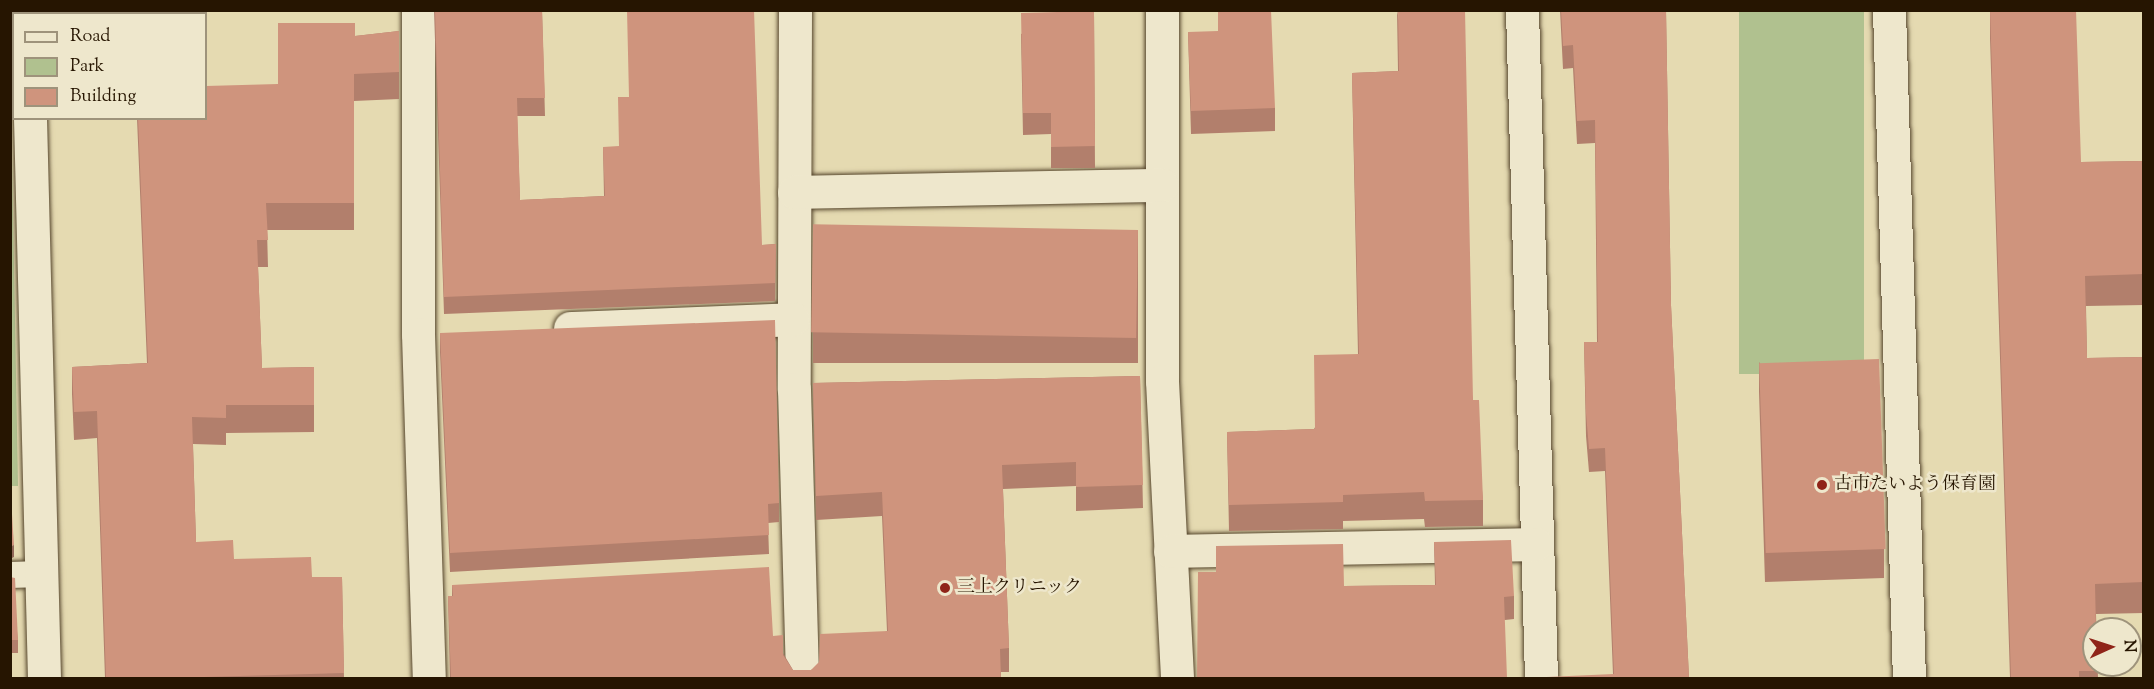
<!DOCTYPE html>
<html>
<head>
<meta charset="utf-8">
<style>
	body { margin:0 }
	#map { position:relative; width:2154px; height:689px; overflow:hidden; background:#e5dab1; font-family:"Sorts Mill Goudy","Noto Serif JP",serif }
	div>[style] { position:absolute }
	.green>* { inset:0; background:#b0c18f; transform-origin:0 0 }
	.roads { filter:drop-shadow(0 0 2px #56462d) drop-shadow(0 0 2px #56462d) }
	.lane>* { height:26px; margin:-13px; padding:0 13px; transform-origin:13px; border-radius:13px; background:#eee7cc }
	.street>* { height:33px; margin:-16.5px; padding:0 16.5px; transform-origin:16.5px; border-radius:16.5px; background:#eee7cc }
	.secondary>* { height:33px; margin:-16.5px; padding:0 16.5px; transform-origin:16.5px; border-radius:16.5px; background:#eee7cc }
	.wall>* { inset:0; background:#b27f6c; transform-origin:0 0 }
	.shaded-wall>* { inset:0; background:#916858 }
	.building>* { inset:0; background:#cf947d; transform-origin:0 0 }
	.dots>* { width:16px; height:16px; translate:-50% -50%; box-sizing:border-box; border:3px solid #eee7cc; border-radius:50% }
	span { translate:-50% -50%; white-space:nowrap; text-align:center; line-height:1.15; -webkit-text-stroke:5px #eee7cc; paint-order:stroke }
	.poi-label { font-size:18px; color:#261501 }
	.left { translate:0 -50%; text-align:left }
	.frame { position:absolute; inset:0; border:12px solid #261501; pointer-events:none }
	.legend { position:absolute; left:12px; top:12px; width:195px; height:108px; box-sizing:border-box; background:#eee7cc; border:2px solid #9e937b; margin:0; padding:8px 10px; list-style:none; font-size:18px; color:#261501 }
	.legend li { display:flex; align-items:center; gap:12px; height:30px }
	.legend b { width:30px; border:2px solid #9e937b }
	.north { position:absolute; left:2082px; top:617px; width:60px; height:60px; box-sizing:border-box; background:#eee7cc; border:2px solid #9e937b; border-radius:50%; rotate:87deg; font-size:16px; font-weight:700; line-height:24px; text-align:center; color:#261501 }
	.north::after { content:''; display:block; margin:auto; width:21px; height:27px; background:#8f2418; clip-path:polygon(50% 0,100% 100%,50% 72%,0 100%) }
</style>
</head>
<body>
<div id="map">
	<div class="green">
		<div style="left:1739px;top:11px;width:125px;height:363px"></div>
		<div style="clip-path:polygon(10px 46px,18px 486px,10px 486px)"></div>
	</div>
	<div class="roads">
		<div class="lane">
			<div style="left:10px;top:575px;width:31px;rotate:-2deg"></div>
		</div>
		<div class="street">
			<div style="left:418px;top:10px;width:324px;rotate:90deg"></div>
			<div style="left:418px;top:334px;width:344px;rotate:88.2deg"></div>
			<div style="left:795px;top:10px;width:379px;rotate:90.2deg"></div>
			<div style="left:794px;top:389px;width:289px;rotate:88.4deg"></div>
			<div style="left:1162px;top:10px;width:371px;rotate:90deg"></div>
			<div style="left:1162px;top:381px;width:297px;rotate:87.1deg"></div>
			<div style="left:1522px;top:10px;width:668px;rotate:88.37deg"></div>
			<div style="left:1889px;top:10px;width:668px;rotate:88.29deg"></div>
			<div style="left:30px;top:118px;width:560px;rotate:88.57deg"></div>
			<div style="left:794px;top:192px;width:368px;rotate:-1.1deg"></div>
			<div style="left:570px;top:328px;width:223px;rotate:-2.3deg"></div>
			<div style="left:1170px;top:551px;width:366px;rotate:-1.1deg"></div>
		</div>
		<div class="secondary">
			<div style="left:23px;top:14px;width:72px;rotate:-3.2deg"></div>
		</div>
	</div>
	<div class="wall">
		<div style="clip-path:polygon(434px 10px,542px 10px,545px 116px,517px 116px,520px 200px,604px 196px,603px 147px,762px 245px,776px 244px,775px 301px,444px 314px)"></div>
		<div style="clip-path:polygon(1397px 10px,1473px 400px,1483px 500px,1483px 526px,1425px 527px,1424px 519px,1343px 521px,1343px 529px,1229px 531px,1227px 432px,1314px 429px,1358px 354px,1352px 73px,1398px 71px)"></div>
		<div style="clip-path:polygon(1560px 10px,1666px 10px,1671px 305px,1689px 678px,1613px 674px,1605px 471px,1589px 472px,1586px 436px,1584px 342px,1597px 342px,1595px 143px,1577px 144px,1573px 68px,1563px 69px)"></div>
		<div style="clip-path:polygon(1990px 10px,2081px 162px,2144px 161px,2144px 305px,2086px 306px,2087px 358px,2144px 357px,2144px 613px,2096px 614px,2098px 678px,2010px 678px,1990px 38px)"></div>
		<div style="clip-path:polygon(1094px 11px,1095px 168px,1051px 168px,1051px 134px,1023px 135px,1021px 34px)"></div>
		<div style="clip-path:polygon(399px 31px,399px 99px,354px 101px,354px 230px,267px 230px,268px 267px,258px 267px,262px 368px,314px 367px,314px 432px,226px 433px,226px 445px,193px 444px,196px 542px,234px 559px,312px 577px,342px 577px,344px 678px,105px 678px,97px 438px,74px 440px,72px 394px,72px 367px,147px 363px,137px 118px,206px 118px,278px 84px,355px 36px)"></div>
		<div style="clip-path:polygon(1188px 32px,1275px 108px,1275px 131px,1191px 134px)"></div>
		<div style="left:1138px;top:230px;width:133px;height:325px;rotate:90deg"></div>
		<div style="clip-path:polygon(440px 333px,779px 503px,779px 522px,768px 523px,769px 554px,450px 572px,440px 352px)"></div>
		<div style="clip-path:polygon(1759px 362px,1884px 549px,1884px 578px,1765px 582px,1759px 392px)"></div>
		<div style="clip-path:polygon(1140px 376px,1143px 508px,1076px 511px,1076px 486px,1003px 489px,1009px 648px,1009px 672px,1001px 672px,1001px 678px,450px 678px,448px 596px,452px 596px,452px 585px,773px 636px,793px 670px,811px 670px,887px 631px,882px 516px,816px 520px,813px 383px)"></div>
		<div style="clip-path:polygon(1434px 542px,1514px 596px,1514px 619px,1505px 620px,1344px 586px,1435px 585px)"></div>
		<div style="clip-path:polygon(10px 577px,18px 640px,18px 653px,10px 653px)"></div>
	</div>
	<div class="shaded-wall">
		<div style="clip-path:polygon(14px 545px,14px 557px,10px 559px,10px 546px)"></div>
	</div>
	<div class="building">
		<div style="clip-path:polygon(435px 10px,542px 10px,545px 98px,517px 98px,520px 200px,605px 196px,603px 147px,619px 146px,618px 97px,629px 97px,627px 10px,754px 10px,762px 245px,776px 244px,775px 283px,444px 297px)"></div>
		<div style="clip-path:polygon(1218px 10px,1271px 10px,1275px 108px,1191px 111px,1188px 32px,1218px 31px)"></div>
		<div style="clip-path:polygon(1398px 10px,1465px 10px,1473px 400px,1479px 400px,1483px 500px,1425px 501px,1424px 492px,1343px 495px,1343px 502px,1229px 505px,1227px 432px,1315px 429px,1314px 355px,1359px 354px,1352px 73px,1399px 71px)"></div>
		<div style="clip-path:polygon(1561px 10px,1666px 10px,1671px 305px,1689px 678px,1524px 678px,1614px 674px,1605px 448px,1589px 449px,1586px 413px,1584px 342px,1598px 342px,1595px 120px,1577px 121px,1573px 45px,1563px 46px)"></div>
		<div style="clip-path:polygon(1990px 10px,2076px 10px,2081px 162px,2144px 161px,2144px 274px,2085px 276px,2087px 358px,2144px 357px,2144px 582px,2095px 584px,2096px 629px,2094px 629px,2094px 665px,2097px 665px,2098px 671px,2079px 671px,2079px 678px,2011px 678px)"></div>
		<div style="clip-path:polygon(1094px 11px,1095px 146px,1051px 147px,1051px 113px,1023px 113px,1021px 13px)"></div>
		<div style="clip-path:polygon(278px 23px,355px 23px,355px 36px,399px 31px,399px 72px,354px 74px,354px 203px,266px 203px,268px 240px,257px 240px,262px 368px,314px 367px,314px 405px,226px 405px,226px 418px,192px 417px,196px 542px,233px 540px,234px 559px,311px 557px,312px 577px,342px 577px,344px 673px,204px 677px,204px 678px,106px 678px,97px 411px,74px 412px,72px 367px,148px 363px,138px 118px,206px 118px,206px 86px,278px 84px)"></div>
		<div style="left:1138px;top:230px;width:108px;height:325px;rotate:91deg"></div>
		<div style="clip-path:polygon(775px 320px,779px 503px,768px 504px,769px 535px,450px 553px,440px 333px)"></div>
		<div style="left:1879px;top:359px;width:190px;height:120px;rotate:88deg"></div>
		<div style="clip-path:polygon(1140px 376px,1143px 485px,1076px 487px,1076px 462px,1002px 465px,1009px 648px,1000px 649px,1001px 678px,451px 678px,448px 596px,453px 596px,452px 585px,769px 567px,773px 636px,783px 635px,783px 655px,793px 670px,811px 670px,819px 662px,820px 634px,888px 631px,882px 492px,816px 496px,813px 383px)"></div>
		<div style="clip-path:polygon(10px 484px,14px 545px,10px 546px)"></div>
		<div style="clip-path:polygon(1511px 540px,1514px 596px,1504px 597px,1507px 678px,1197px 678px,1198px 572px,1216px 572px,1216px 546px,1343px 544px,1344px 586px,1436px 585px,1434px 542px)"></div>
		<div style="clip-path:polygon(10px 577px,15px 578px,18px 640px,10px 640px)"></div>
	</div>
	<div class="dots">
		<div style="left:1822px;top:485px;background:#8f2418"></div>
		<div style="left:945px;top:588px;background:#8f2418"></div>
	</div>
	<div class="poi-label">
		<span class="left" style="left:1834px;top:485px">古市たいよう保育園</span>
		<span class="left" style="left:957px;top:588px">三上クリニック</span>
	</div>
	<div class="frame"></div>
	<ul class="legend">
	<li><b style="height:8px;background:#eee7cc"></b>Road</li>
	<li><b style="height:16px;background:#b0c18f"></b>Park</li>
	<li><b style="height:16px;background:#cf947d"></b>Building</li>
	</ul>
	<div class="north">N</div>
</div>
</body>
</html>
